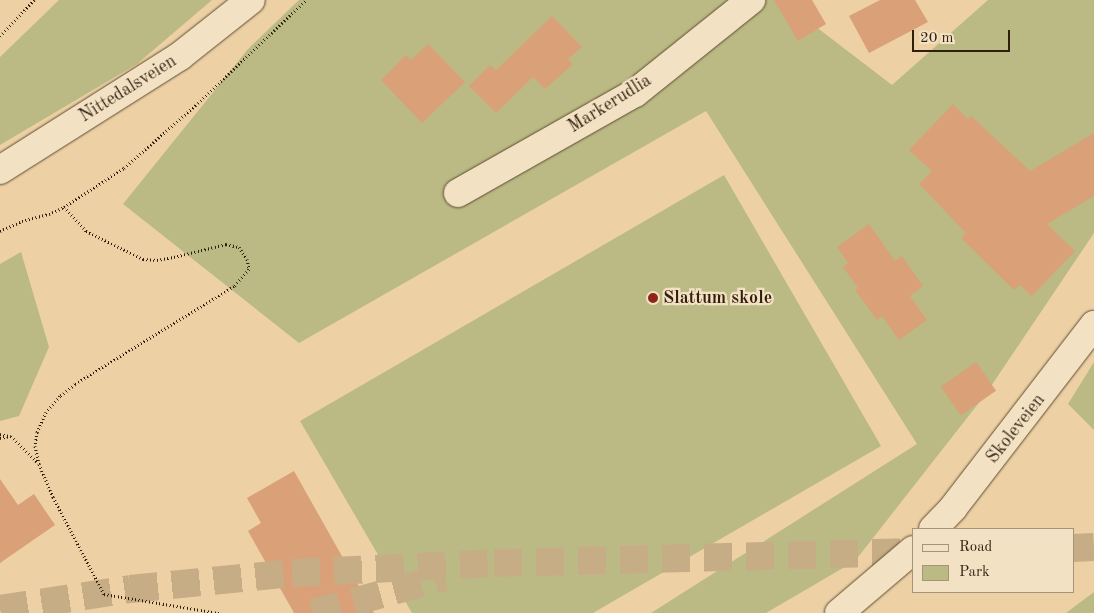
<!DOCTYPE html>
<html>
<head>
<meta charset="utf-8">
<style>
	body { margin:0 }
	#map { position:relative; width:1094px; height:613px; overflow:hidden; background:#edd1a4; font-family:"Old Standard TT",serif }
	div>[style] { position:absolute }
	.green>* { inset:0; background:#bbba84 }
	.building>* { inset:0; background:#daa078; transform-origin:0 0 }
	.trunk-tunnel>* { height:28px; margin-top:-14px; transform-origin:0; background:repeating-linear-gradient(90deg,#c7ad86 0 28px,transparent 0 42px) }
	.path>* { height:3px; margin-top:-1.5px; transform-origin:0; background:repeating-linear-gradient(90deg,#301f0d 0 1px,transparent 0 3.5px) }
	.roads { filter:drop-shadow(0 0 1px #5f4c33) drop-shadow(0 0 1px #5f4c33) }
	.minor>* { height:28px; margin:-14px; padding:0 14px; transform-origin:14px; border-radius:14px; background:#f3e1c4 }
	.secondary>* { height:28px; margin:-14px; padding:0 14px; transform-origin:14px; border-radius:14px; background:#f3e1c4 }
	.dots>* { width:14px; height:14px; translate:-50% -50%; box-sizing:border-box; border:2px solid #f3e1c4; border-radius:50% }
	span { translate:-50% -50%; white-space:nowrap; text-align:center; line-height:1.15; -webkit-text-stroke:4.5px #f3e1c4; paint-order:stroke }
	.street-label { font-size:18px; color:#301f0d }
	.poi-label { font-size:18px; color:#301f0d; font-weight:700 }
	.left { translate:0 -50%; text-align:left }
	.legend { position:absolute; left:912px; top:528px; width:162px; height:65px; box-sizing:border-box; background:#f3e1c4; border:1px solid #a5937b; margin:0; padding:6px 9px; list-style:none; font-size:15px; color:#301f0d }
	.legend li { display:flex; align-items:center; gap:10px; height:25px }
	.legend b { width:25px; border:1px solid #a5937b }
	.scale { position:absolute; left:912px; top:30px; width:98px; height:22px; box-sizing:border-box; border:2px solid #301f0d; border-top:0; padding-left:6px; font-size:15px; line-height:18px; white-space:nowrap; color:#301f0d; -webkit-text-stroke:4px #f3e1c4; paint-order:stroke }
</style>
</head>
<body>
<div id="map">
	<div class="green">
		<div style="clip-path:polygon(59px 0,212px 0,137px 64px,0 145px,0 57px)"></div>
		<div style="clip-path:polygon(299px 0,781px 0,892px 85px,988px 0,1094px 0,1094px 233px,985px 395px,855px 561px,766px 613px,651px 613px,917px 444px,706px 111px,299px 343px,123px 204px,248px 49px)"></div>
		<div style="clip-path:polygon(724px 175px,881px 446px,593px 613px,412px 613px,300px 421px)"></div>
		<div style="clip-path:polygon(21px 252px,49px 347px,19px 416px,0 421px,0 264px)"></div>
		<div style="clip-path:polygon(1094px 362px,1094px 430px,1068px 404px)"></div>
		<div style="clip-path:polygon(1094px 592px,1094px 613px,1066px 613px)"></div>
	</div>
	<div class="building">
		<div style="clip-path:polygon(774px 0,812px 0,826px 24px,798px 41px)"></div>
		<div style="clip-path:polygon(880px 0,915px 0,928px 22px,869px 53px,849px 16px)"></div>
		<div style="clip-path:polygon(552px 16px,582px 47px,568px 59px,573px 64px,545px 89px,533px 77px,496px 113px,469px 86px,490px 65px,496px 70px)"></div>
		<div style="clip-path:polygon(428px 44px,465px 82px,422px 123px,381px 80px,406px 55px,411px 60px)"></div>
		<div style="clip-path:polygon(953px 104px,968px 119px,971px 116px,1030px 171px,1094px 133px,1094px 196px,1047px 224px,1075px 251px,1032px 296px,1020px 285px,1014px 290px,961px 238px,966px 233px,919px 184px,932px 171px,909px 150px)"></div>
		<div style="clip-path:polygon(869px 224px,895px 261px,902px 256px,923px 286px,910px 296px,927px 320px,899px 340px,882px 316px,877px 320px,855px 290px,858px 288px,843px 267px,848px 263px,837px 247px)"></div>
		<div style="left:976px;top:362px;width:35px;height:43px;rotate:55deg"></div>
		<div style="clip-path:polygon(294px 471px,374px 613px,294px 613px,248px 531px,261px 523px,247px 498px)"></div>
		<div style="clip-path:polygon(0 479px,18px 505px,34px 494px,55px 525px,0 563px)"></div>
	</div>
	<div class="trunk-tunnel">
		<div style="left:1073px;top:548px;width:21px;rotate:-3deg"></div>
		<div style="left:0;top:609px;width:132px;rotate:-8.7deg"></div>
		<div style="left:130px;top:589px;width:163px;rotate:-5.6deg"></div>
		<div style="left:292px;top:573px;width:202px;rotate:-2.8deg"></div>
		<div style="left:494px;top:563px;width:419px;rotate:-1.5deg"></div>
		<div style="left:313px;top:613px;width:136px;rotate:-15.4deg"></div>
	</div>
	<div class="path">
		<div style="left:0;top:36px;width:50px;rotate:-46.6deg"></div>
		<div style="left:64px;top:207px;width:33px;rotate:47deg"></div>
		<div style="left:86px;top:231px;width:64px;rotate:26.2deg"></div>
		<div style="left:143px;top:259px;width:14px;rotate:4deg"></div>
		<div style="left:157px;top:260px;width:17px;rotate:-10deg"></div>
		<div style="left:174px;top:257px;width:54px;rotate:-14deg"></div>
		<div style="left:226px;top:244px;width:13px;rotate:13deg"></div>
		<div style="left:239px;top:247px;width:14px;rotate:56deg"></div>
		<div style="left:247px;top:259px;width:10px;rotate:79deg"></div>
		<div style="left:249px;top:269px;width:23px;rotate:131deg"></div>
		<div style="left:234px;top:286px;width:187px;rotate:148.4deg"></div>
		<div style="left:75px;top:384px;width:19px;rotate:141deg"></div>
		<div style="left:60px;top:396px;width:21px;rotate:131deg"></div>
		<div style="left:46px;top:412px;width:22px;rotate:114deg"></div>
		<div style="left:37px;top:432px;width:14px;rotate:98deg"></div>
		<div style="left:35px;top:446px;width:18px;rotate:77deg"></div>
		<div style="left:39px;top:464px;width:36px;rotate:67deg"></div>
		<div style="left:53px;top:497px;width:110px;rotate:62.3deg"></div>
		<div style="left:104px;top:594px;width:117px;rotate:9.4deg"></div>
		<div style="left:0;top:231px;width:24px;rotate:-24deg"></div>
		<div style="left:22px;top:221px;width:28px;rotate:-15deg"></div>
		<div style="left:49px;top:214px;width:17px;rotate:-25deg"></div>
		<div style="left:64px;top:207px;width:72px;rotate:-33deg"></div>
		<div style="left:124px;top:168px;width:98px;rotate:-41.3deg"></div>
		<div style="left:198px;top:103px;width:149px;rotate:-43.6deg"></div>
		<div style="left:0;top:434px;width:9px;rotate:13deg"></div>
		<div style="left:0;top:438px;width:11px;rotate:-10deg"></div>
		<div style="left:11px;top:436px;width:38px;rotate:45deg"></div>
	</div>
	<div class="roads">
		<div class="minor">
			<div style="left:458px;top:193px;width:203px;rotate:-29.5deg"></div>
			<div style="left:635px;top:93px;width:149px;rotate:-38.7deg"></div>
			<div style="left:933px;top:529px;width:29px;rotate:-46deg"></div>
			<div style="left:953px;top:508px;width:231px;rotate:-52.4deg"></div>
			<div style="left:839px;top:613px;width:97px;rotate:-40.4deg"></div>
		</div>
		<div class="secondary">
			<div style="left:0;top:170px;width:213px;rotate:-32.3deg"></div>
			<div style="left:180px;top:56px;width:90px;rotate:-38.3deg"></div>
		</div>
	</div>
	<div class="dots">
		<div style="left:653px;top:298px;background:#8f2418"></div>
	</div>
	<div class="street-label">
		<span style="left:128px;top:89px;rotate:-32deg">Nittedalsveien</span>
		<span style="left:610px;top:104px;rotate:-32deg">Markerudlia</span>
		<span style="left:1016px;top:429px;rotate:-52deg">Skoleveien</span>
	</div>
	<div class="poi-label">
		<span class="left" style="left:663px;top:298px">Slattum skole</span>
	</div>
	<ul class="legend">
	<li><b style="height:6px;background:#f3e1c4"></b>Road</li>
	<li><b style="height:14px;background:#bbba84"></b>Park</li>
	</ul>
	<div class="scale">20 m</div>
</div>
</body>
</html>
